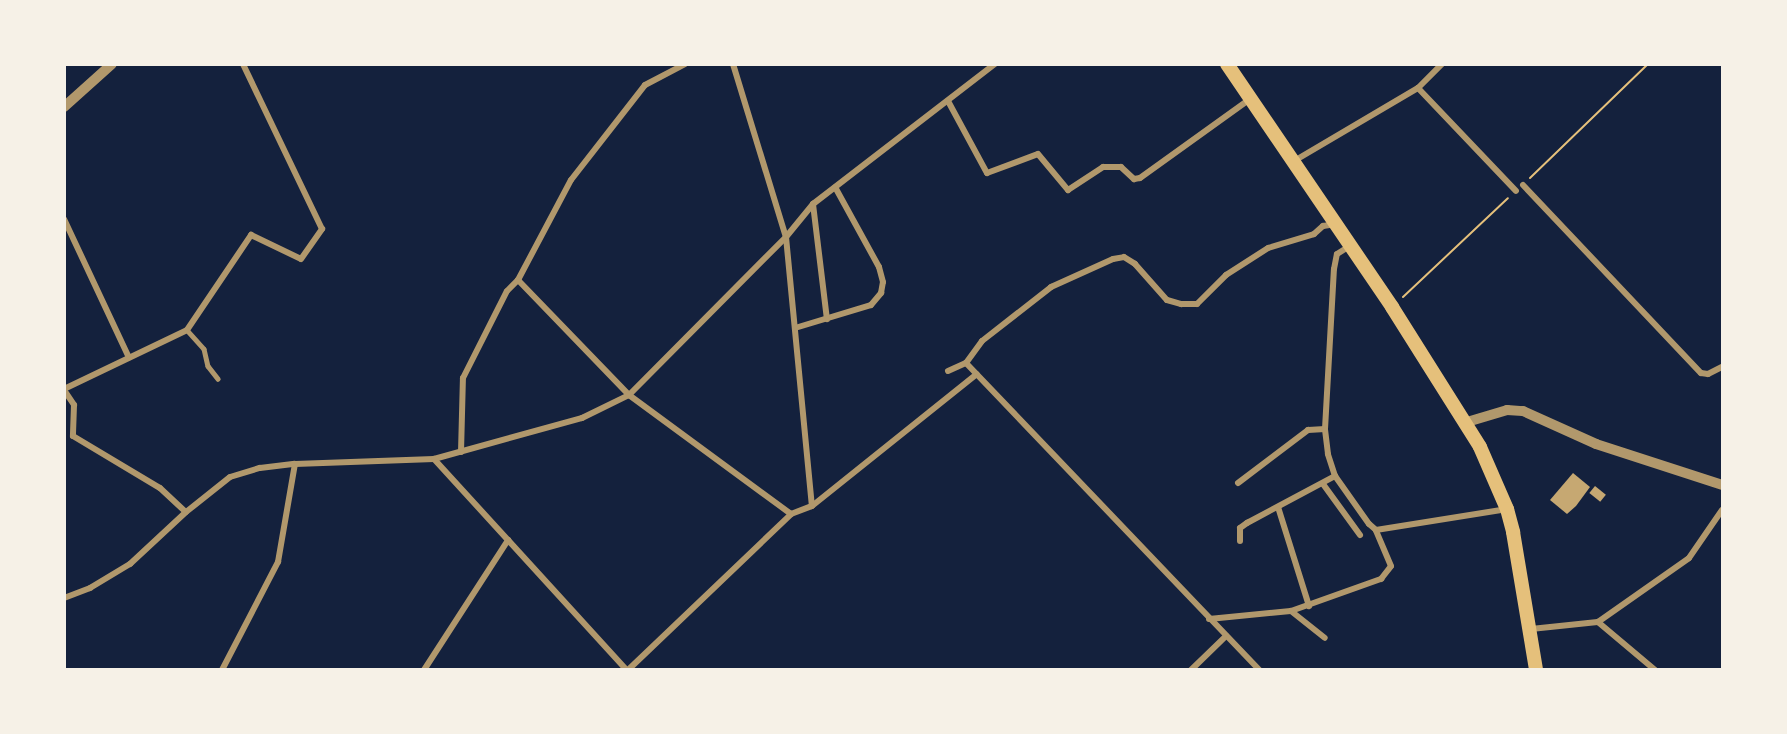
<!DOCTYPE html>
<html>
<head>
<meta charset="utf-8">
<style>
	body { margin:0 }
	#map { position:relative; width:1787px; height:734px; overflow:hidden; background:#14213d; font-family:"Nunito Sans",sans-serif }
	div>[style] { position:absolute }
	.building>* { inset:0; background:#c6a872; transform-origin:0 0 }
	.path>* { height:2px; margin:-1px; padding:0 1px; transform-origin:1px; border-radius:1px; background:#e5c07b }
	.service>* { height:4.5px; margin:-2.25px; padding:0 2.25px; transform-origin:2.25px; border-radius:2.25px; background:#b1986c }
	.minor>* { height:6px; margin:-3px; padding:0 3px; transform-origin:3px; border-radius:3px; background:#b1986c }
	.tertiary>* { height:10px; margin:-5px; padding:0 5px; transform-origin:5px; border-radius:5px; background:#b1986c }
	.primary>* { height:14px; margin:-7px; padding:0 7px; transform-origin:7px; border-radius:7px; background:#e5c07b }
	span { translate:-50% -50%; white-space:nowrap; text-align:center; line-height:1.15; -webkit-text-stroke:6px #f6f1e7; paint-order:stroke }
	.frame { position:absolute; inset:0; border:66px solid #f6f1e7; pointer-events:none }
</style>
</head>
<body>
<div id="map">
	<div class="building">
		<div style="clip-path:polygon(1573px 473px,1590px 487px,1576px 506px,1567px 514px,1550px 500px)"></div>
		<div style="left:1595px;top:486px;width:14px;height:9px;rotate:39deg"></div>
	</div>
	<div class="path">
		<div style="left:1530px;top:178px;width:164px;rotate:-44deg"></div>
		<div style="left:1403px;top:297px;width:144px;rotate:-43.3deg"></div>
	</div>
	<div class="service">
		<div style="left:187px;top:330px;width:25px;rotate:48deg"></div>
		<div style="left:204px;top:349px;width:17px;rotate:77deg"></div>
		<div style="left:208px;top:366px;width:16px;rotate:52deg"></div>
	</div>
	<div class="minor">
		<div style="left:733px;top:64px;width:181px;rotate:73deg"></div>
		<div style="left:786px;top:237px;width:270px;rotate:84.5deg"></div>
		<div style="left:1418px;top:88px;width:142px;rotate:46.4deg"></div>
		<div style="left:948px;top:101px;width:82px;rotate:61.6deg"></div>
		<div style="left:987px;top:173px;width:54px;rotate:-20.4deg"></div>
		<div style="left:1038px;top:154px;width:47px;rotate:50.2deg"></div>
		<div style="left:1068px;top:190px;width:42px;rotate:-33.3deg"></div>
		<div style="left:1103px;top:167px;width:18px"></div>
		<div style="left:1121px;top:167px;width:18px;rotate:43deg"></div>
		<div style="left:1134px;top:179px;width:6px;rotate:-9deg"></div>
		<div style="left:1140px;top:178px;width:135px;rotate:-35.7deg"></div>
		<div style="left:1294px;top:161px;width:144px;rotate:-30.5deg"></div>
		<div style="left:1418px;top:88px;width:34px;rotate:-45deg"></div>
		<div style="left:1523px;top:185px;width:259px;rotate:46.6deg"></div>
		<div style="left:1701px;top:373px;width:7px;rotate:8deg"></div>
		<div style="left:1708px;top:374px;width:16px;rotate:-27deg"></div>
		<div style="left:813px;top:204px;width:116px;rotate:83.1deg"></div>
		<div style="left:64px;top:219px;width:153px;rotate:64.9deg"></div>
		<div style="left:518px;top:280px;width:160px;rotate:46deg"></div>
		<div style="left:629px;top:395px;width:201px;rotate:36.3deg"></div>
		<div style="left:795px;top:328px;width:79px;rotate:-16.8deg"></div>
		<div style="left:871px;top:305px;width:16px;rotate:-50deg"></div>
		<div style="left:881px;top:293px;width:11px;rotate:-80deg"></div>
		<div style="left:883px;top:282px;width:16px;rotate:-105deg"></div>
		<div style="left:879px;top:267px;width:91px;rotate:-118.8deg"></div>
		<div style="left:966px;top:363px;width:424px;rotate:46.3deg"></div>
		<div style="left:948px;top:371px;width:20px;rotate:-24deg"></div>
		<div style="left:966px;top:363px;width:27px;rotate:-54deg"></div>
		<div style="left:982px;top:341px;width:88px;rotate:-38deg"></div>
		<div style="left:1051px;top:287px;width:68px;rotate:-24.3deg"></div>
		<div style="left:1113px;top:259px;width:11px;rotate:-10deg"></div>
		<div style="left:1124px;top:257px;width:13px;rotate:32deg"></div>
		<div style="left:1135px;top:264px;width:48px;rotate:48.4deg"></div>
		<div style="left:1167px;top:300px;width:15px;rotate:16deg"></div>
		<div style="left:1181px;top:304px;width:16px"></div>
		<div style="left:1197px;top:304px;width:41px;rotate:-45deg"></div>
		<div style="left:1226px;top:275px;width:50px;rotate:-32.7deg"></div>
		<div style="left:1268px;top:248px;width:48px;rotate:-16.9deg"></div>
		<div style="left:1314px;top:234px;width:12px;rotate:-42deg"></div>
		<div style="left:1323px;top:226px;width:13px;rotate:-9deg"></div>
		<div style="left:64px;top:389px;width:136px;rotate:-25.6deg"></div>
		<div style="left:187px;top:330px;width:115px;rotate:-56deg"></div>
		<div style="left:251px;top:235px;width:55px;rotate:25.6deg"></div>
		<div style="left:301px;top:259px;width:37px;rotate:-55deg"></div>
		<div style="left:322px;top:229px;width:183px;rotate:-115.6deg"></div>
		<div style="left:64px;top:390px;width:18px;rotate:56deg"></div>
		<div style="left:74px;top:405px;width:31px;rotate:92deg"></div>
		<div style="left:73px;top:436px;width:101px;rotate:30.9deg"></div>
		<div style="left:160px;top:488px;width:35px;rotate:43deg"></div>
		<div style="left:461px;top:452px;width:74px;rotate:-88.5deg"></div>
		<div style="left:463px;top:378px;width:97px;rotate:-63.2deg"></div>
		<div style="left:507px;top:291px;width:16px;rotate:-45deg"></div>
		<div style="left:518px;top:280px;width:113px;rotate:-62.1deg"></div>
		<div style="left:571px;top:180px;width:120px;rotate:-52.1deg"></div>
		<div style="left:645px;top:85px;width:45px;rotate:-27.7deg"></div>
		<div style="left:434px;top:459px;width:286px;rotate:47.6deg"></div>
		<div style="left:1238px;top:483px;width:88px;rotate:-37.1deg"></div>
		<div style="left:1308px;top:430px;width:17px;rotate:-3deg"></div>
		<div style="left:1323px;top:484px;width:63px;rotate:54deg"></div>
		<div style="left:1278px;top:507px;width:104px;rotate:72.6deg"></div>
		<div style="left:1376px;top:530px;width:133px;rotate:-9.1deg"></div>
		<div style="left:1240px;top:541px;width:13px;rotate:-90deg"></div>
		<div style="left:1240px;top:528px;width:9px;rotate:-36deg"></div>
		<div style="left:1247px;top:523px;width:100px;rotate:-28.1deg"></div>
		<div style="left:64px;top:598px;width:28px;rotate:-21deg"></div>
		<div style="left:90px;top:588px;width:47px;rotate:-31deg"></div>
		<div style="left:130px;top:564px;width:76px;rotate:-42.9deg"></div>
		<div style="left:186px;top:512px;width:56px;rotate:-38.5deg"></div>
		<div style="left:230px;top:477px;width:31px;rotate:-17deg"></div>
		<div style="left:260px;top:468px;width:35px;rotate:-7deg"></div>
		<div style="left:295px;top:464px;width:139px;rotate:-2.1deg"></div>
		<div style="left:434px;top:459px;width:154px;rotate:-15.5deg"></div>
		<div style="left:582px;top:418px;width:52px;rotate:-26.1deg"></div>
		<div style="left:629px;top:395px;width:223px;rotate:-45.2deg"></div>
		<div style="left:786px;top:237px;width:43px;rotate:-50.7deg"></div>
		<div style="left:813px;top:204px;width:230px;rotate:-37.6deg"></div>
		<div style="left:1291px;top:611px;width:43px;rotate:38.5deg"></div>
		<div style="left:1209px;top:619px;width:82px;rotate:-5.6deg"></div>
		<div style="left:1291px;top:611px;width:96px;rotate:-19.6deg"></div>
		<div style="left:1381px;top:579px;width:16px;rotate:-52deg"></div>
		<div style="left:1391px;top:566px;width:39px;rotate:-113deg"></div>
		<div style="left:1376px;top:530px;width:9px;rotate:-139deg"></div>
		<div style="left:1369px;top:524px;width:59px;rotate:-125.3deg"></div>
		<div style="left:1335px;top:476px;width:23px;rotate:-108deg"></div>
		<div style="left:1328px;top:454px;width:25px;rotate:-97deg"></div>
		<div style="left:1325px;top:429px;width:160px;rotate:-86.8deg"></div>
		<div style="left:1334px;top:269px;width:15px;rotate:-79deg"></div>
		<div style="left:1337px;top:254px;width:15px;rotate:-32deg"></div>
		<div style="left:1598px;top:622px;width:75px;rotate:40.1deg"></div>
		<div style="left:1531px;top:629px;width:67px;rotate:-6deg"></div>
		<div style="left:1598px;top:622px;width:111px;rotate:-35.1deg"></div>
		<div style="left:1689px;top:558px;width:58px;rotate:-55.5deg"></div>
		<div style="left:222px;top:670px;width:122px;rotate:-62.6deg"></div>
		<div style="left:278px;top:562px;width:99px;rotate:-80.2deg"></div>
		<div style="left:424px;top:670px;width:155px;rotate:-57.1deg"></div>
		<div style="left:628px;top:670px;width:226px;rotate:-43.7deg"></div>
		<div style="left:791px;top:514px;width:22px;rotate:-21deg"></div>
		<div style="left:812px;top:506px;width:211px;rotate:-38.7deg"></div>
		<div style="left:1191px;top:670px;width:49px;rotate:-44.2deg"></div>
	</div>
	<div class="tertiary">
		<div style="left:64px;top:107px;width:64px;rotate:-41.9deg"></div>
		<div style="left:1467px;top:422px;width:42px;rotate:-16.7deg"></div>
		<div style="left:1507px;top:410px;width:16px;rotate:4deg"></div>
		<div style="left:1523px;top:411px;width:80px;rotate:24.3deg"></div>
		<div style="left:1596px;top:444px;width:133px;rotate:18deg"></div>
	</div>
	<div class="primary">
		<div style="left:1227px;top:64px;width:294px;rotate:55.8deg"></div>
		<div style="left:1392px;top:307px;width:165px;rotate:57.8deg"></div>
		<div style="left:1480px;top:447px;width:68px;rotate:66.5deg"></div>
		<div style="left:1507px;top:509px;width:24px;rotate:75deg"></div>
		<div style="left:1513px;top:532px;width:140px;rotate:80.5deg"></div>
	</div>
	<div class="frame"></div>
</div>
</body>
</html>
